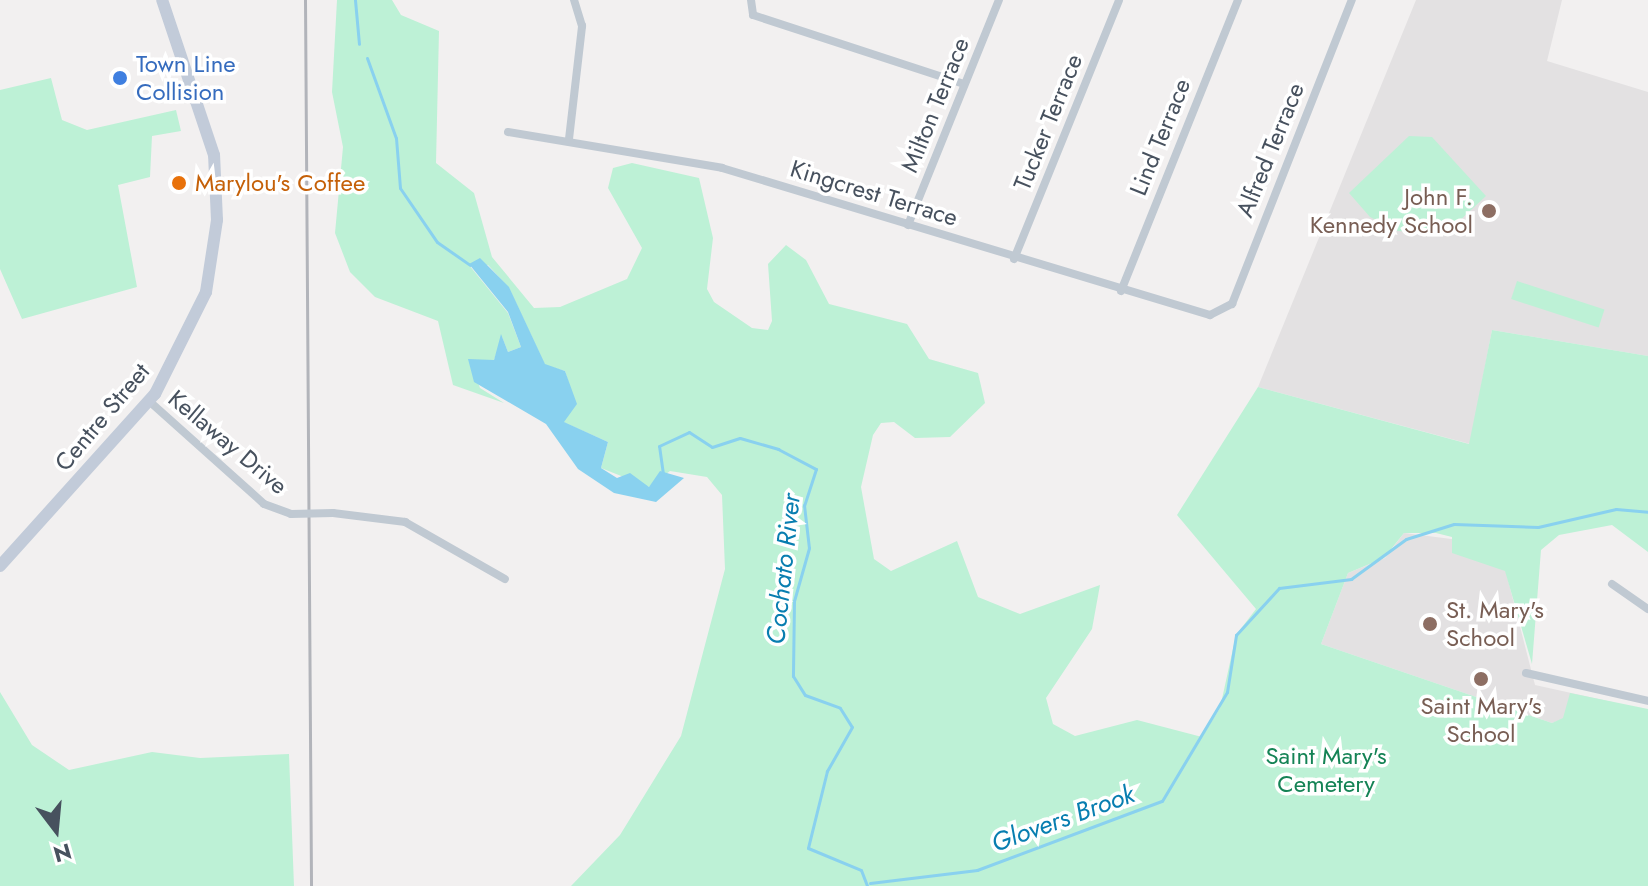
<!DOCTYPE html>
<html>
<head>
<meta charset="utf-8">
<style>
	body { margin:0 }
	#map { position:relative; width:1648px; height:886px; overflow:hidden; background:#f2f0f0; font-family:Jost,sans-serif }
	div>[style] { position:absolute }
	.education>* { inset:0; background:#e3e1e2 }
	.green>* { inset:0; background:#bdf1d6; transform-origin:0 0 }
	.water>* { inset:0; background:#89d1ef }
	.stream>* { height:3px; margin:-1.5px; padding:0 1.5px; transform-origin:1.5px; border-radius:1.5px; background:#89d1ef }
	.street>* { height:8px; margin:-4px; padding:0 4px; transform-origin:4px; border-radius:4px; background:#c0c9d2 }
	.secondary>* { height:12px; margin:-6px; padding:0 6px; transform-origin:6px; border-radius:6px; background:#c2cbd9 }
	.rail>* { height:3px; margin:-1.5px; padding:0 1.5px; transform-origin:1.5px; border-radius:1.5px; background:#b2b4ba }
	.street-bridge>* { height:8px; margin:-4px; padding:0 4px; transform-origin:4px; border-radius:4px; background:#c0c9d2 }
	.dots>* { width:22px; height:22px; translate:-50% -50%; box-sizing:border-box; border:4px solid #fff; border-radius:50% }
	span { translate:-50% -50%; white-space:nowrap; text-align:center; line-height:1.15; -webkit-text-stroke:7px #fff; paint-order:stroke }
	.shop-label { font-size:24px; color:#366cbe }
	.left { translate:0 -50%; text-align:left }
	.street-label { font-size:24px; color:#47515e }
	.food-label { font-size:24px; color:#c56008 }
	.education-label { font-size:24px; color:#785e54 }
	.right { translate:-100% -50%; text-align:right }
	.park-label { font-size:24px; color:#148355 }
	.water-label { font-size:26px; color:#087eb0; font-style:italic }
	.north { position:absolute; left:16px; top:790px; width:80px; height:80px; -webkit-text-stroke:6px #fff; paint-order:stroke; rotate:164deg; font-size:22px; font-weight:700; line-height:32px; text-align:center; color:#47515e }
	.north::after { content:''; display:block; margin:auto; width:28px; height:36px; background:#47515e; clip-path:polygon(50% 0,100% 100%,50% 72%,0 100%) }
</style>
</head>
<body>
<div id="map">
	<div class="education">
		<div style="clip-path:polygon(1416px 0,1562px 0,1547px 61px,1648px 92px,1648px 356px,1492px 330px,1470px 444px,1258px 387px)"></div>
		<div style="clip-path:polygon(1404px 533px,1499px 545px,1535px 685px,1612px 702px,1552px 723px,1321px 644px,1348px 573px,1385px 558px)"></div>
	</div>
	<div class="green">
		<div style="clip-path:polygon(337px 0,392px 0,401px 15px,439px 31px,436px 163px,474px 193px,492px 257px,534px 308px,560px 307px,627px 279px,642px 248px,608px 188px,613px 168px,632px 163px,699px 178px,713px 238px,707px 289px,714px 302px,752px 328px,768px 330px,772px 321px,768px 264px,786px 245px,806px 260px,829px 304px,907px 324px,929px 359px,978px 373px,985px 403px,950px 437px,915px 438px,894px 422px,881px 423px,873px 435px,861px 487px,874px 559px,891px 571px,957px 541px,978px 597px,1020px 614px,1100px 585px,1092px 629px,1046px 698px,1053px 724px,1075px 736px,1137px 720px,1202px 737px,1220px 708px,1236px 635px,1256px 609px,1177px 515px,1258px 387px,1469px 444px,1492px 330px,1648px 356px,1648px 552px,1612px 525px,1559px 535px,1541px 550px,1532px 664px,1505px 571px,1452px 553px,1452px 537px,1436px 533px,1404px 533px,1384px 558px,1348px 573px,1321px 644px,1552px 723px,1563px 718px,1570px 693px,1648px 709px,1648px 886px,571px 886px,620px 835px,681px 736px,725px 569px,722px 495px,707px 477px,670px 471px,649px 487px,601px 468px,608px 442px,563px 422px,574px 400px,565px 371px,545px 365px,509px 288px,488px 265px,469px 265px,508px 313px,521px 347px,508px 352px,502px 337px,494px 360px,469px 360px,480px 388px,504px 403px,453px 385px,438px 321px,375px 297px,350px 272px,335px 233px,343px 147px,332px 92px)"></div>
		<div style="clip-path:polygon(51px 78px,62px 120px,87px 130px,176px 110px,181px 131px,152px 136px,150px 177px,118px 185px,137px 287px,22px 319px,0 269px,0 90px)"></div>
		<div style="clip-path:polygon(1409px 136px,1432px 137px,1486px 196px,1457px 223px,1428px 233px,1398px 231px,1370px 217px,1349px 193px)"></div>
		<div style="left:1517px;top:281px;width:92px;height:19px;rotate:18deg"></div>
		<div style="clip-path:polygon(0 692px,32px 745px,69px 770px,152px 752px,200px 758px,289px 754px,294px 886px,0 886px)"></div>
	</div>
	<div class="water">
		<div style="clip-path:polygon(480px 258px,509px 287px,545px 364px,565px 371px,577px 404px,564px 422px,608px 442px,601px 468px,617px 478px,630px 473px,649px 487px,660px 471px,684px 478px,656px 502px,614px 493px,578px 469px,546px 424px,474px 382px,468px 359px,494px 360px,501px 334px,508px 352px,521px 347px,508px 312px,469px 264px)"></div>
	</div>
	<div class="stream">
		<div style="left:355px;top:0;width:44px;rotate:84.8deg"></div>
		<div style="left:367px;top:58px;width:85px;rotate:70.1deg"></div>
		<div style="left:396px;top:138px;width:50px;rotate:85.4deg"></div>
		<div style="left:400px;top:188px;width:65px;rotate:55.6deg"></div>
		<div style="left:437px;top:242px;width:40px;rotate:34.9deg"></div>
		<div style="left:663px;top:474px;width:28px;rotate:-98deg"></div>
		<div style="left:659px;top:446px;width:33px;rotate:-25deg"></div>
		<div style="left:689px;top:432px;width:27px;rotate:33deg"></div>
		<div style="left:712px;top:447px;width:29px;rotate:-18deg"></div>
		<div style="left:740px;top:438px;width:40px;rotate:16deg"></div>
		<div style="left:778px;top:449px;width:43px;rotate:27.8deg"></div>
		<div style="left:816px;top:469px;width:38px;rotate:108deg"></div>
		<div style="left:804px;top:505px;width:43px;rotate:83.4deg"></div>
		<div style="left:809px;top:548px;width:55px;rotate:105.8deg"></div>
		<div style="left:794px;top:601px;width:75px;rotate:90.8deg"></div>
		<div style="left:793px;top:676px;width:22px;rotate:58deg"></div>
		<div style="left:805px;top:695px;width:37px;rotate:20deg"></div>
		<div style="left:840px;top:708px;width:22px;rotate:58deg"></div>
		<div style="left:852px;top:727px;width:51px;rotate:119.6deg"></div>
		<div style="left:827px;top:771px;width:79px;rotate:103.9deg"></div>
		<div style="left:808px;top:848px;width:57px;rotate:22.5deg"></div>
		<div style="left:861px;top:870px;width:17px;rotate:69deg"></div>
		<div style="left:870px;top:883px;width:108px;rotate:-6.9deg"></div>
		<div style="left:977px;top:870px;width:197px;rotate:-20.5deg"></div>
		<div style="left:1162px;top:801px;width:127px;rotate:-59.2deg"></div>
		<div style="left:1227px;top:692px;width:58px;rotate:-81deg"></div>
		<div style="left:1236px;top:635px;width:64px;rotate:-47.5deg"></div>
		<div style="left:1279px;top:588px;width:73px;rotate:-7.1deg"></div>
		<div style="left:1351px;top:579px;width:68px;rotate:-36deg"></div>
		<div style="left:1406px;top:539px;width:50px;rotate:-17.4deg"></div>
		<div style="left:1454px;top:524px;width:84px;rotate:2deg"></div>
		<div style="left:1538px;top:527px;width:80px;rotate:-13deg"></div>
		<div style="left:1616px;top:509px;width:32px;rotate:5deg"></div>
	</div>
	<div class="street">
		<div style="left:751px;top:0;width:15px;rotate:82deg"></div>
		<div style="left:753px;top:15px;width:222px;rotate:18.1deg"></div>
		<div style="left:508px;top:132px;width:217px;rotate:9.5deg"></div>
		<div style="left:722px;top:168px;width:510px;rotate:16.76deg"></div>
		<div style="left:1210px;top:315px;width:25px;rotate:-27deg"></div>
		<div style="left:1232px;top:304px;width:327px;rotate:-68.5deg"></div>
		<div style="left:569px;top:139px;width:114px;rotate:-83.4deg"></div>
		<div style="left:582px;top:26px;width:27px;rotate:-107deg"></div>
		<div style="left:908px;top:225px;width:243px;rotate:-68deg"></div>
		<div style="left:1014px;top:259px;width:279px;rotate:-67.9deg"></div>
		<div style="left:1121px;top:291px;width:314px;rotate:-68.1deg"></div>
		<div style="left:149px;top:401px;width:154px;rotate:41.8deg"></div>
		<div style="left:264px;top:504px;width:29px;rotate:20deg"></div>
		<div style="left:333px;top:513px;width:73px;rotate:7.1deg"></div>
		<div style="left:405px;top:522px;width:115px;rotate:29.7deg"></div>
		<div style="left:1612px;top:584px;width:44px;rotate:34.8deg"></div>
		<div style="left:1526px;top:673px;width:125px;rotate:12.9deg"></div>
	</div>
	<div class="secondary">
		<div style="left:0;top:566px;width:232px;rotate:-48deg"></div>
		<div style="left:155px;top:394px;width:114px;rotate:-63.4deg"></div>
		<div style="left:206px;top:292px;width:73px;rotate:-81.3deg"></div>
		<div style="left:217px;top:220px;width:65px;rotate:-92.6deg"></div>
		<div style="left:214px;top:155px;width:163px;rotate:-108.5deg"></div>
	</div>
	<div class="rail">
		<div style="left:305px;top:0;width:886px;rotate:89.61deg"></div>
	</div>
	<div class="street-bridge">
		<div style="left:291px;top:514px;width:42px;rotate:-1.4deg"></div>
	</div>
	<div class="dots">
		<div style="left:120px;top:78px;background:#3f7fe0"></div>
		<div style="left:179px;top:183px;background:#e8710a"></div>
		<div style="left:1489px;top:211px;background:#8d6e63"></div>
		<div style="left:1430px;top:624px;background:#8d6e63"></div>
		<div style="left:1481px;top:679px;background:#8d6e63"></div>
	</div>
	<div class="shop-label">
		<span class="left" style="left:136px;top:78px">Town Line<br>Collision</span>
	</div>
	<div class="street-label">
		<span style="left:935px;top:105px;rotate:-68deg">Milton Terrace</span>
		<span style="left:1048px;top:122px;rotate:-68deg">Tucker Terrace</span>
		<span style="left:1160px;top:137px;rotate:-68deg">Lind Terrace</span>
		<span style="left:1270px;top:150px;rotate:-68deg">Alfred Terrace</span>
		<span style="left:874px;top:193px;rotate:17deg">Kingcrest Terrace</span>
		<span style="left:102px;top:417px;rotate:-50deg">Centre Street</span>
		<span style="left:228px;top:442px;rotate:40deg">Kellaway Drive</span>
	</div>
	<div class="food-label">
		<span class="left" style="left:195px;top:183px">Marylou's Coffee</span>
	</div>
	<div class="education-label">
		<span class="right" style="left:1473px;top:211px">John F.<br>Kennedy School</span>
		<span class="left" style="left:1446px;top:624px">St. Mary's<br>School</span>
		<span style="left:1481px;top:720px">Saint Mary's<br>School</span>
	</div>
	<div class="park-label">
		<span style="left:1326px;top:770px">Saint Mary's<br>Cemetery</span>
	</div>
	<div class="water-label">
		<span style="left:784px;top:569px;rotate:-84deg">Cochato River</span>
		<span style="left:1063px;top:819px;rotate:-20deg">Glovers Brook</span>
	</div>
	<div class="north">N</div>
</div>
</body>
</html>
